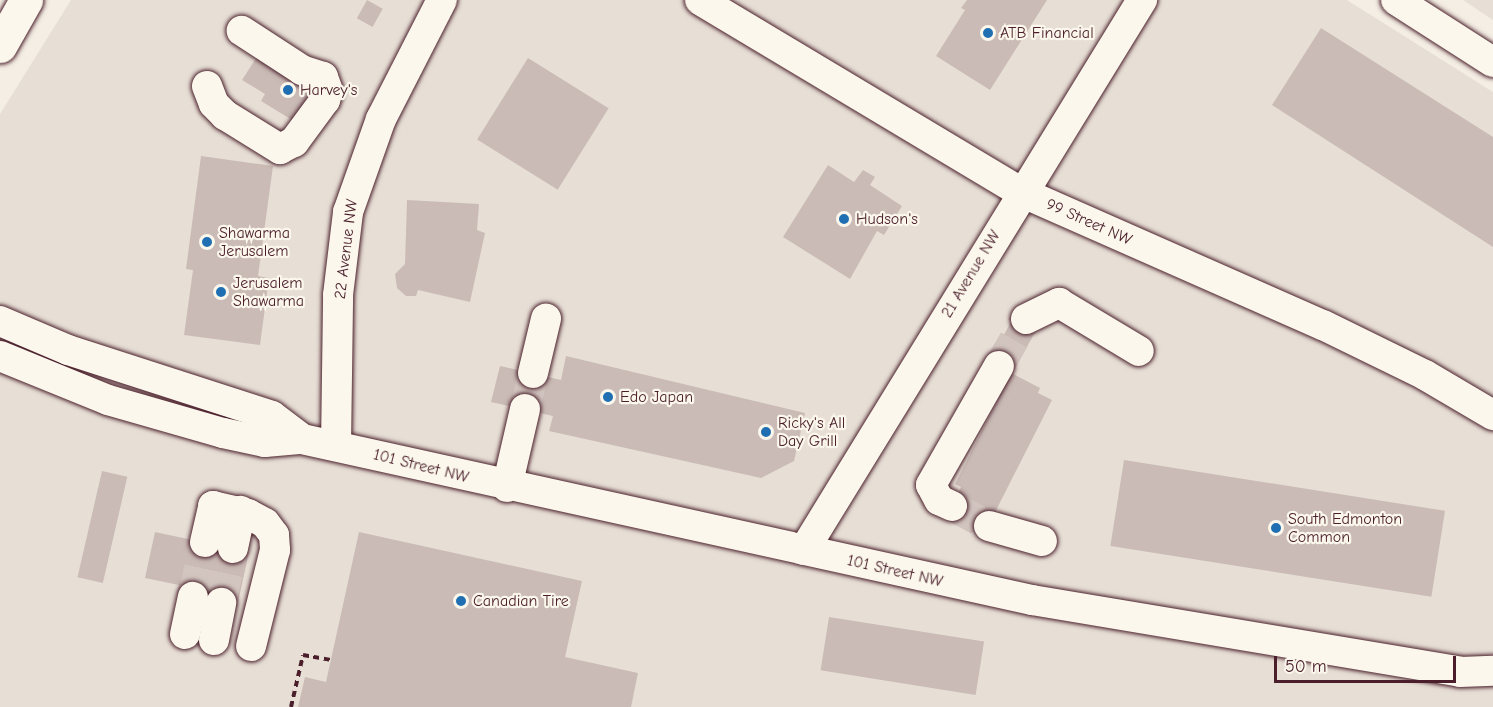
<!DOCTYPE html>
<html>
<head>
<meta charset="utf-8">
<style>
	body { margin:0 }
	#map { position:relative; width:1493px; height:707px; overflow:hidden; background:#f4eee4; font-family:"Comic Neue",sans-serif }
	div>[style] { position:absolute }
	.built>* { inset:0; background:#e7dfd6 }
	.building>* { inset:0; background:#cabbb6; transform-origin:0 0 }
	.minor-tunnel>* { height:30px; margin-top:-15px; transform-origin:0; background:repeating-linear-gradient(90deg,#d2c5bf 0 30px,transparent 0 45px) }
	.path>* { height:4px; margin-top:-2px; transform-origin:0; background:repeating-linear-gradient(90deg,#4a1f2b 0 6px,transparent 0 10.5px) }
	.roads { filter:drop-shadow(0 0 2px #4a1f2b) drop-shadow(0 0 2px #4a1f2b) }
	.minor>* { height:30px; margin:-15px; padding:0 15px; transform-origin:15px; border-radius:15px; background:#fbf7ec }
	.major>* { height:33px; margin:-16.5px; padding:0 16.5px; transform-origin:16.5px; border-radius:16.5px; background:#fbf7ec }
	.dots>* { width:16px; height:16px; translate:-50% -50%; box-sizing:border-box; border:3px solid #fbf7ec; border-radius:50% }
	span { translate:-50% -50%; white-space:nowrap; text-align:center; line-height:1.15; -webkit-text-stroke:4.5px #fbf7ec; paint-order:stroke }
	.poi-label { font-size:16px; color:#4a1f2b }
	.left { translate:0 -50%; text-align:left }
	.street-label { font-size:16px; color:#4a1f2b }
	.scale { position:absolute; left:1274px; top:656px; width:182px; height:27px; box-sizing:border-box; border:3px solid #4a1f2b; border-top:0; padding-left:8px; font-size:18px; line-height:21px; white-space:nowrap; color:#4a1f2b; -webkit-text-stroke:4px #fbf7ec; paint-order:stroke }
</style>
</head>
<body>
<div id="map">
	<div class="built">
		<div style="clip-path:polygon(71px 0,1347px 0,1493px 92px,1493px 707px,0 707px,0 114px)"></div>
		<div style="clip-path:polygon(1463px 0,1493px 0,1493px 20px)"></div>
	</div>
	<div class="building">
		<div style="left:367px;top:0;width:18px;height:21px;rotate:29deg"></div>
		<div style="clip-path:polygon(967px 0,1047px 0,990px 90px,936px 56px,965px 10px,961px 8px)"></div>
		<div style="clip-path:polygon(1321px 28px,1493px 137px,1493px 247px,1272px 105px)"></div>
		<div style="clip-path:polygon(260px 52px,320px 86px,297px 123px,261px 101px,265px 94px,242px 80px)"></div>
		<div style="left:528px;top:58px;width:95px;height:96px;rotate:32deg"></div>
		<div style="clip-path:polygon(201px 156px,273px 166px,258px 276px,269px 278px,260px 345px,184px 335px,193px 270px,186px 269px)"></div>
		<div style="clip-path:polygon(828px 165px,854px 182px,863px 170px,875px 177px,870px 185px,902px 206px,884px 235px,877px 231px,850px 279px,783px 237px)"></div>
		<div style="clip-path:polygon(407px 200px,479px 204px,477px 230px,485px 233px,470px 302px,418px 290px,416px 296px,406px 296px,397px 288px,395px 274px,405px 264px)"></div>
		<div style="left:1016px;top:313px;width:26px;height:55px;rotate:29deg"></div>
		<div style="clip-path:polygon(566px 356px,805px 413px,794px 461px,761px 478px,549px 431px,553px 416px,491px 402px,500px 366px,561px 380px)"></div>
		<div style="clip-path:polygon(1011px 373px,1040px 388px,1038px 393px,1052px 400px,983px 536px,945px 519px,961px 487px,955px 484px)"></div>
		<div style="left:1124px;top:460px;width:325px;height:87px;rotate:9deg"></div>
		<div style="left:102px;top:471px;width:26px;height:109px;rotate:13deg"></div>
		<div style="clip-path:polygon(155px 532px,249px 552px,237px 607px,177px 594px,179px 585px,145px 578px)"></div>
		<div style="clip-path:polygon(359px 532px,582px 581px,565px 657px,638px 673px,631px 707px,298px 707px,305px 677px,326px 682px)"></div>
		<div style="left:829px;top:617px;width:157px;height:54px;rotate:9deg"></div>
	</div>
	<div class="minor-tunnel">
		<div style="left:999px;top:366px;width:54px;rotate:-60.1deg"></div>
		<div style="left:525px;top:409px;width:37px;rotate:-77deg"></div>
		<div style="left:952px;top:506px;width:42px;rotate:28.4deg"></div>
		<div style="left:193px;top:597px;width:56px;rotate:-77.7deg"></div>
		<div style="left:221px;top:603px;width:56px;rotate:-77.7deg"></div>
	</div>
	<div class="path">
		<div style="left:291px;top:707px;width:53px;rotate:-77deg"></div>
		<div style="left:303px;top:655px;width:28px;rotate:10deg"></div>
	</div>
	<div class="roads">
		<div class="minor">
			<div style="left:700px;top:0;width:374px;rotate:30.9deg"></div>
			<div style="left:1021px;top:192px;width:330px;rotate:23.8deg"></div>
			<div style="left:1323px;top:325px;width:114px;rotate:26.1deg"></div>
			<div style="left:1425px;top:375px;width:79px;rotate:30.5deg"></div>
			<div style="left:1396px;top:0;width:115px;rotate:32.6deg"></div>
			<div style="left:207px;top:86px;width:19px;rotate:69deg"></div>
			<div style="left:214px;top:104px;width:16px;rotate:45deg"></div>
			<div style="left:225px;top:115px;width:65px;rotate:31.7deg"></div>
			<div style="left:280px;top:149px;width:16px;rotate:-27deg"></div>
			<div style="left:294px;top:142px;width:52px;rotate:-53.6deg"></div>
			<div style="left:325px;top:100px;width:9px;rotate:-72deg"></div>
			<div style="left:328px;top:91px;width:15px;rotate:-110deg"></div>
			<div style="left:323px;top:77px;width:22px;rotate:-162deg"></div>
			<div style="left:302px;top:70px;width:72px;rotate:-147deg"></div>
			<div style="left:1026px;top:319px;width:37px;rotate:-26deg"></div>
			<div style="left:1059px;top:303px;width:93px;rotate:31deg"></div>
			<div style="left:0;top:321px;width:74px;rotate:23.1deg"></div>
			<div style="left:68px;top:350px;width:214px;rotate:17.9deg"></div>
			<div style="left:272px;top:416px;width:38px;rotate:37deg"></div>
			<div style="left:0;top:356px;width:117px;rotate:22.2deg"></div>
			<div style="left:108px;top:400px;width:120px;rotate:16deg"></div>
			<div style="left:223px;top:433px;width:43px;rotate:12.1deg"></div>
			<div style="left:265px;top:442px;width:37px;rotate:-5deg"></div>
			<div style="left:302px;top:439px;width:748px;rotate:12.44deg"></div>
			<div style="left:1032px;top:600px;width:434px;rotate:9.5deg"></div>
			<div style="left:1460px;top:672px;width:33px;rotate:-2deg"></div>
			<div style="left:533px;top:373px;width:56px;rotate:-76.5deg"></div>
			<div style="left:336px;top:446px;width:151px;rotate:-89.2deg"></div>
			<div style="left:338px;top:295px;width:84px;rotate:-83.1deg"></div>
			<div style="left:348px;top:212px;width:99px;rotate:-70.5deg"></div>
			<div style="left:381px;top:119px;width:134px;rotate:-62.9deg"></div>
			<div style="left:507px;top:487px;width:80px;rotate:-77deg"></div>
			<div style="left:952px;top:506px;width:14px;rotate:-155deg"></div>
			<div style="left:939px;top:500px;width:17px;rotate:-118deg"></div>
			<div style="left:931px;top:485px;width:137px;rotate:-60.3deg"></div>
			<div style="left:989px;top:526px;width:55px;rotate:15.8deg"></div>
			<div style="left:205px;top:542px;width:37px;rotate:-77deg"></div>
			<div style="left:213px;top:506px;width:36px;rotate:13deg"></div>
			<div style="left:248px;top:514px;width:19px;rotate:28deg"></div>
			<div style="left:265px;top:523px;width:15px;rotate:53deg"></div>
			<div style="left:274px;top:535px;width:15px;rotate:86deg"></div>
			<div style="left:275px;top:550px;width:99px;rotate:104deg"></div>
			<div style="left:233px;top:548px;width:38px;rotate:-78deg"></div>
			<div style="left:804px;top:550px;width:646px;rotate:-58.43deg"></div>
			<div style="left:185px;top:634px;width:38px;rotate:-78deg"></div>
			<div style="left:214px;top:640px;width:38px;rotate:-79deg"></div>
		</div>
		<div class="major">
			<div style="left:0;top:46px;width:53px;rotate:-60.5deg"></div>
		</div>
	</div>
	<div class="dots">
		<div style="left:988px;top:33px;background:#1f6fb2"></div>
		<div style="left:288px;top:90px;background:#1f6fb2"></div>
		<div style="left:844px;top:219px;background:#1f6fb2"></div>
		<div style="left:207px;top:242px;background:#1f6fb2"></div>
		<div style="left:221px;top:292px;background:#1f6fb2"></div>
		<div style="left:608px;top:397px;background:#1f6fb2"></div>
		<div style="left:766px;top:432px;background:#1f6fb2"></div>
		<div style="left:1276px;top:528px;background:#1f6fb2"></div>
		<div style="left:461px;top:601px;background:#1f6fb2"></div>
	</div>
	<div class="poi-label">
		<span class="left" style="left:1000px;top:33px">ATB Financial</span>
		<span class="left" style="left:300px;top:90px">Harvey's</span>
		<span class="left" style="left:856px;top:219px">Hudson's</span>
		<span class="left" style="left:219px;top:242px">Shawarma<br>Jerusalem</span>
		<span class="left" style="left:233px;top:292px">Jerusalem<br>Shawarma</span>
		<span class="left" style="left:620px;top:397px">Edo Japan</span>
		<span class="left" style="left:778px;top:432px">Ricky's All<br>Day Grill</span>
		<span class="left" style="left:1288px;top:528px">South Edmonton<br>Common</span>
		<span class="left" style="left:473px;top:601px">Canadian Tire</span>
	</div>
	<div class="street-label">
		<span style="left:1089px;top:222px;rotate:24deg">99 Street NW</span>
		<span style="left:346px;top:249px;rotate:-83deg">22 Avenue NW</span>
		<span style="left:971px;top:274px;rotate:-59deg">21 Avenue NW</span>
		<span style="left:421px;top:466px;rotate:14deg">101 Street NW</span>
		<span style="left:895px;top:571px;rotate:13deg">101 Street NW</span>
	</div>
	<div class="scale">50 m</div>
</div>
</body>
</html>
